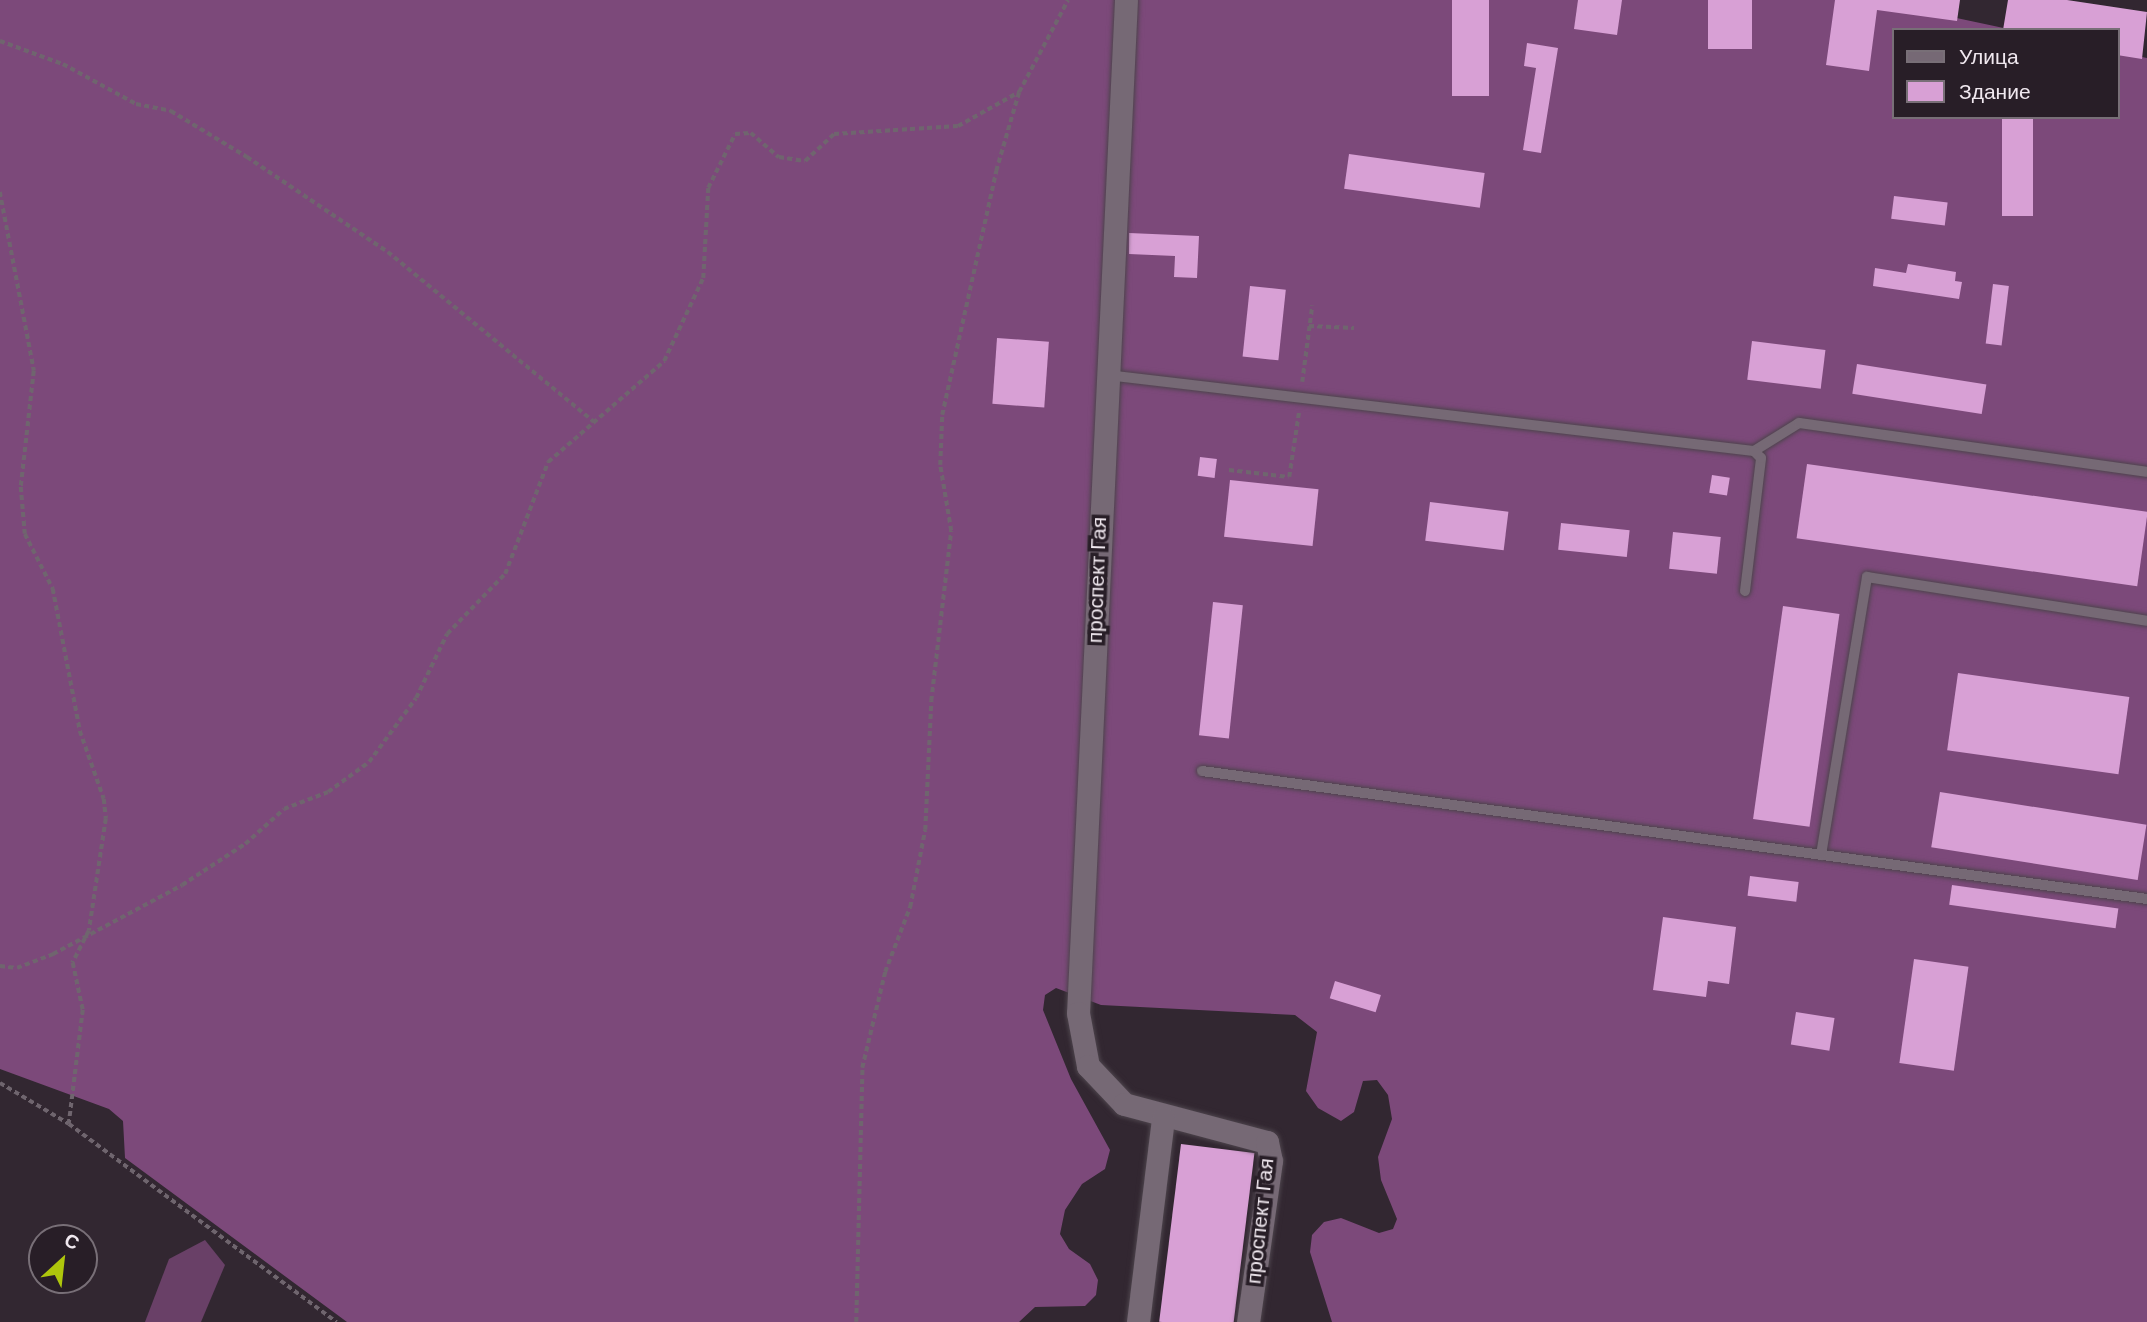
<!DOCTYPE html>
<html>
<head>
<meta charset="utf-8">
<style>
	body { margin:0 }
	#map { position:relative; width:2147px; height:1322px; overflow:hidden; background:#322731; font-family:Helvetica,sans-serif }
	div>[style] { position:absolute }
	.green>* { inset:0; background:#694067 }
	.forest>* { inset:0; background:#7c497a }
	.building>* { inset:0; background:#d8a0d5; transform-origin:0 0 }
	.path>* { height:3.5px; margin-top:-1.75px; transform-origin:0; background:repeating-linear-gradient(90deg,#6f656e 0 5px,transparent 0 8.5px) }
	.roads { filter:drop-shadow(0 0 2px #4d444c) drop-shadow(0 0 2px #4d444c) }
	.service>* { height:10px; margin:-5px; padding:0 5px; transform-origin:5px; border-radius:5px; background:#766975 }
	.minor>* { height:23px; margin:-11.5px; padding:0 11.5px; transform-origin:11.5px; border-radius:11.5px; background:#766975 }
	span { translate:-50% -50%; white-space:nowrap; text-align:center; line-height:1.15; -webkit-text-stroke:7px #281e27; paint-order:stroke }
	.street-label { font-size:21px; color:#f0e8ef }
	.legend { position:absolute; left:1892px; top:28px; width:228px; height:91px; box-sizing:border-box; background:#281e27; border:2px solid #786f77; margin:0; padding:9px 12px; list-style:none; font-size:21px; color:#f0e8ef }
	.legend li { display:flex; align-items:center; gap:14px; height:35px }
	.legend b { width:35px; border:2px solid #786f77 }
	.north { position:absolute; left:28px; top:1224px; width:70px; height:70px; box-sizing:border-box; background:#281e27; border:2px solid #786f77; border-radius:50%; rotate:27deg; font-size:19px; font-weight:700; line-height:28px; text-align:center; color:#f0e8ef }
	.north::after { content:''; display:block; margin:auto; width:24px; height:32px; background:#aec60c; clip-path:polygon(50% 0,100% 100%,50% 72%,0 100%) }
</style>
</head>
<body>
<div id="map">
	<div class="green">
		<div style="clip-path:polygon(205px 1240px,225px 1265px,201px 1322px,145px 1322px,169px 1259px)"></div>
	</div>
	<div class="forest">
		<div style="clip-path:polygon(0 0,1872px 0,2013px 30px,1893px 30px,1893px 117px,2117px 117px,2117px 52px,2147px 58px,2147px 1322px,1332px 1322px,1310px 1252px,1312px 1235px,1324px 1222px,1341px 1218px,1379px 1233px,1393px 1229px,1397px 1219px,1381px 1180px,1378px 1157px,1392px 1119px,1388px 1095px,1377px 1080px,1363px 1081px,1354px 1112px,1341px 1121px,1318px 1108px,1306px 1091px,1317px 1032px,1295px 1015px,1101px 1005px,1056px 988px,1045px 995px,1043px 1010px,1071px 1079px,1110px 1150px,1105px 1169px,1082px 1184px,1065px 1210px,1060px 1234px,1069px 1249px,1090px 1264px,1098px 1280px,1096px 1295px,1085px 1306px,1035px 1307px,1019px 1322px,347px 1322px,125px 1158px,123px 1121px,109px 1109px,0 1069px)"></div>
	</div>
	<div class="building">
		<div style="left:1452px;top:0;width:37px;height:96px"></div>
		<div style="clip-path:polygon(1578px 0,1622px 0,1617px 35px,1574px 29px)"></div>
		<div style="left:1708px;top:0;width:44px;height:49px"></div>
		<div style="clip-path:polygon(1835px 0,1960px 0,1957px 21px,1877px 10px,1869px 71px,1826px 65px)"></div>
		<div style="clip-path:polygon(2008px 0,2067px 0,2147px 12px,2142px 59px,2117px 55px,2117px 30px,2003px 30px)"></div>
		<div style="clip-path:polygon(1527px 43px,1558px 48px,1541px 153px,1523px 150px,1536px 68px,1524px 66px)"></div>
		<div style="left:2002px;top:117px;width:31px;height:99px"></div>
		<div style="left:1349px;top:154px;width:137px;height:35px;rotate:8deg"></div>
		<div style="left:1894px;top:196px;width:54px;height:23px;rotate:7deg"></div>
		<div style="clip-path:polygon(1129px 233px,1199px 236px,1197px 278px,1174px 277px,1175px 256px,1129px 254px)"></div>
		<div style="clip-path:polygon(1908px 264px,1956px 272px,1955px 281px,1962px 282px,1959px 299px,1873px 286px,1875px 268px,1906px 273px)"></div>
		<div style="left:1993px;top:284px;width:16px;height:60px;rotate:7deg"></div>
		<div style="left:1250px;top:286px;width:36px;height:71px;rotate:6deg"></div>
		<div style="left:997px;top:338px;width:52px;height:66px;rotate:4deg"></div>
		<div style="left:1752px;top:341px;width:74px;height:39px;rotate:7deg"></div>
		<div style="left:1857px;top:364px;width:131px;height:30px;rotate:9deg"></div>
		<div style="left:1200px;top:457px;width:17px;height:19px;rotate:7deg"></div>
		<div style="left:1807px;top:464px;width:344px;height:75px;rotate:8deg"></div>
		<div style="left:1712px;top:475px;width:18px;height:18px;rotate:9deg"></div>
		<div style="left:1230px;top:480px;width:89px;height:57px;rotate:6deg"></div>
		<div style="left:1430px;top:502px;width:79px;height:39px;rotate:7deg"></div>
		<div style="left:1561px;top:523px;width:69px;height:27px;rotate:6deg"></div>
		<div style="left:1673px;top:532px;width:48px;height:37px;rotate:6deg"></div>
		<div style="left:1213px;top:602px;width:30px;height:134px;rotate:6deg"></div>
		<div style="left:1783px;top:606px;width:57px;height:215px;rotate:8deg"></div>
		<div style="left:1958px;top:673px;width:173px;height:78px;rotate:8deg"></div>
		<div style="left:1940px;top:792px;width:209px;height:56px;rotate:9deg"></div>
		<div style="left:1750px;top:876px;width:49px;height:20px;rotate:7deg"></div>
		<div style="left:1952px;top:885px;width:168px;height:20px;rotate:8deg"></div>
		<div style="clip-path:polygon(1663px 917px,1736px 927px,1729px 984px,1708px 981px,1706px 997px,1653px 990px)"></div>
		<div style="left:1914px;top:959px;width:55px;height:105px;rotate:8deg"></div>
		<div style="left:1335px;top:981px;width:48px;height:18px;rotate:17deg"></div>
		<div style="left:1796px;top:1012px;width:39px;height:33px;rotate:9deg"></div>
		<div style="left:1181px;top:1144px;width:74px;height:179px;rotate:7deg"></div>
	</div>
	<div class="path">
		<div style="left:0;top:41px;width:67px;rotate:20.1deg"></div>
		<div style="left:63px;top:64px;width:83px;rotate:28.7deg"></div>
		<div style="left:136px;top:104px;width:36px;rotate:11deg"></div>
		<div style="left:171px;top:111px;width:89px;rotate:31.2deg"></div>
		<div style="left:247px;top:157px;width:170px;rotate:34deg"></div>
		<div style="left:388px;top:252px;width:267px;rotate:39.5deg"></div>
		<div style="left:0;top:192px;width:182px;rotate:79.2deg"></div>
		<div style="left:34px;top:371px;width:117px;rotate:96.4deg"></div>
		<div style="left:21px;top:487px;width:47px;rotate:85.1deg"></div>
		<div style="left:25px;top:534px;width:62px;rotate:63deg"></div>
		<div style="left:53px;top:589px;width:145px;rotate:79.2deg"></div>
		<div style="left:80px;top:731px;width:72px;rotate:70.6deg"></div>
		<div style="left:104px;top:799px;width:20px;rotate:84deg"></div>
		<div style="left:106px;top:819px;width:113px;rotate:98.6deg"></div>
		<div style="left:89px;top:931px;width:36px;rotate:117deg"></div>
		<div style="left:73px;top:963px;width:48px;rotate:78deg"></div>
		<div style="left:83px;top:1010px;width:115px;rotate:97deg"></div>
		<div style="left:69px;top:1124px;width:333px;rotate:36.5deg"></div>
		<div style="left:1309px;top:326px;width:45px;rotate:2.5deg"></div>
		<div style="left:1302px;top:382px;width:77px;rotate:-82.5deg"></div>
		<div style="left:1229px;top:470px;width:60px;rotate:6.7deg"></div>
		<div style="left:1289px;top:477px;width:67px;rotate:-81.4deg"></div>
		<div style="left:0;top:966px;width:17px;rotate:7deg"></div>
		<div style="left:17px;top:968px;width:39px;rotate:-21deg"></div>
		<div style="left:53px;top:954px;width:146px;rotate:-28.1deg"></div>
		<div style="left:182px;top:885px;width:75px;rotate:-33.1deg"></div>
		<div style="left:245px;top:844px;width:52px;rotate:-41.9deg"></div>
		<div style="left:284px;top:809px;width:47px;rotate:-21.1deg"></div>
		<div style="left:328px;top:792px;width:51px;rotate:-36.2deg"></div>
		<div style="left:369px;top:762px;width:79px;rotate:-53.7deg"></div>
		<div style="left:416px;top:698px;width:71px;rotate:-64.2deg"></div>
		<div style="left:447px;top:634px;width:83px;rotate:-46deg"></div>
		<div style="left:505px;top:574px;width:120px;rotate:-69deg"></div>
		<div style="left:548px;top:462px;width:154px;rotate:-41deg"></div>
		<div style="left:664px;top:361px;width:92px;rotate:-64.8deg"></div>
		<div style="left:703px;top:278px;width:90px;rotate:-86.8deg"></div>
		<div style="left:708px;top:188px;width:60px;rotate:-63.4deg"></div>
		<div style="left:735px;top:134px;width:16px;rotate:-4deg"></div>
		<div style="left:751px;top:133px;width:37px;rotate:41deg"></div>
		<div style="left:779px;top:157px;width:26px;rotate:9deg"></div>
		<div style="left:805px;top:161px;width:40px;rotate:-43deg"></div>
		<div style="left:834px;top:134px;width:124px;rotate:-3.7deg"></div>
		<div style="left:958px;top:126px;width:70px;rotate:-29.1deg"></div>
		<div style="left:0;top:1083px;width:80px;rotate:30.7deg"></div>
		<div style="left:856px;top:1322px;width:254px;rotate:-88.6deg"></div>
		<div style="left:862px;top:1068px;width:99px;rotate:-76.5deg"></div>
		<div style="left:885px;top:972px;width:70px;rotate:-69deg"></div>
		<div style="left:910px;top:907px;width:78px;rotate:-79deg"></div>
		<div style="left:925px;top:830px;width:129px;rotate:-87.3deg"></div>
		<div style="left:931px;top:701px;width:171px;rotate:-83.3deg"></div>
		<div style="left:951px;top:531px;width:67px;rotate:-99.5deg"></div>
		<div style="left:940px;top:465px;width:50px;rotate:-87.7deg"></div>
		<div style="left:942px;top:415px;width:250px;rotate:-77.5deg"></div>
		<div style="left:996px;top:171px;width:82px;rotate:-73.8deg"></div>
		<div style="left:1019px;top:92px;width:104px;rotate:-62deg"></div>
	</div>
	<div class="roads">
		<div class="service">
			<div style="left:1107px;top:375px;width:651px;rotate:6.7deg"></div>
			<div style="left:1754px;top:451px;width:53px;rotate:-31.9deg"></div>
			<div style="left:1799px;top:423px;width:351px;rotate:8deg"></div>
			<div style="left:1745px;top:591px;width:134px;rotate:-83.1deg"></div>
			<div style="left:1761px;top:458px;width:10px;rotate:-135deg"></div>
			<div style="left:1202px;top:771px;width:954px;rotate:7.71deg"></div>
			<div style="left:1821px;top:855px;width:282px;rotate:-80.6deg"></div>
			<div style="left:1867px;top:577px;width:283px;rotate:8.9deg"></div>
		</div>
		<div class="minor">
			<div style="left:1126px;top:0;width:1014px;rotate:92.71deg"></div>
			<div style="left:1078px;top:1013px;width:54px;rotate:79.3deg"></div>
			<div style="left:1088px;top:1066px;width:52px;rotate:46.5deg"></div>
			<div style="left:1124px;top:1104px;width:148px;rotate:14.9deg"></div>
			<div style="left:1267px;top:1142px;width:19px;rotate:78deg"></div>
			<div style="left:1271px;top:1161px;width:163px;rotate:98.1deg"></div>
			<div style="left:1138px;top:1322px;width:205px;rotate:-83deg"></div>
		</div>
	</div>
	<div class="street-label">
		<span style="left:1097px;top:580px;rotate:-88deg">проспект Гая</span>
		<span style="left:1260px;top:1221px;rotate:-84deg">проспект Гая</span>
	</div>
	<ul class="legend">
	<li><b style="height:9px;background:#766975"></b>Улица</li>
	<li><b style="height:19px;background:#d8a0d5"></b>Здание</li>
	</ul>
	<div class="north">С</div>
</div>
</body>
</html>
